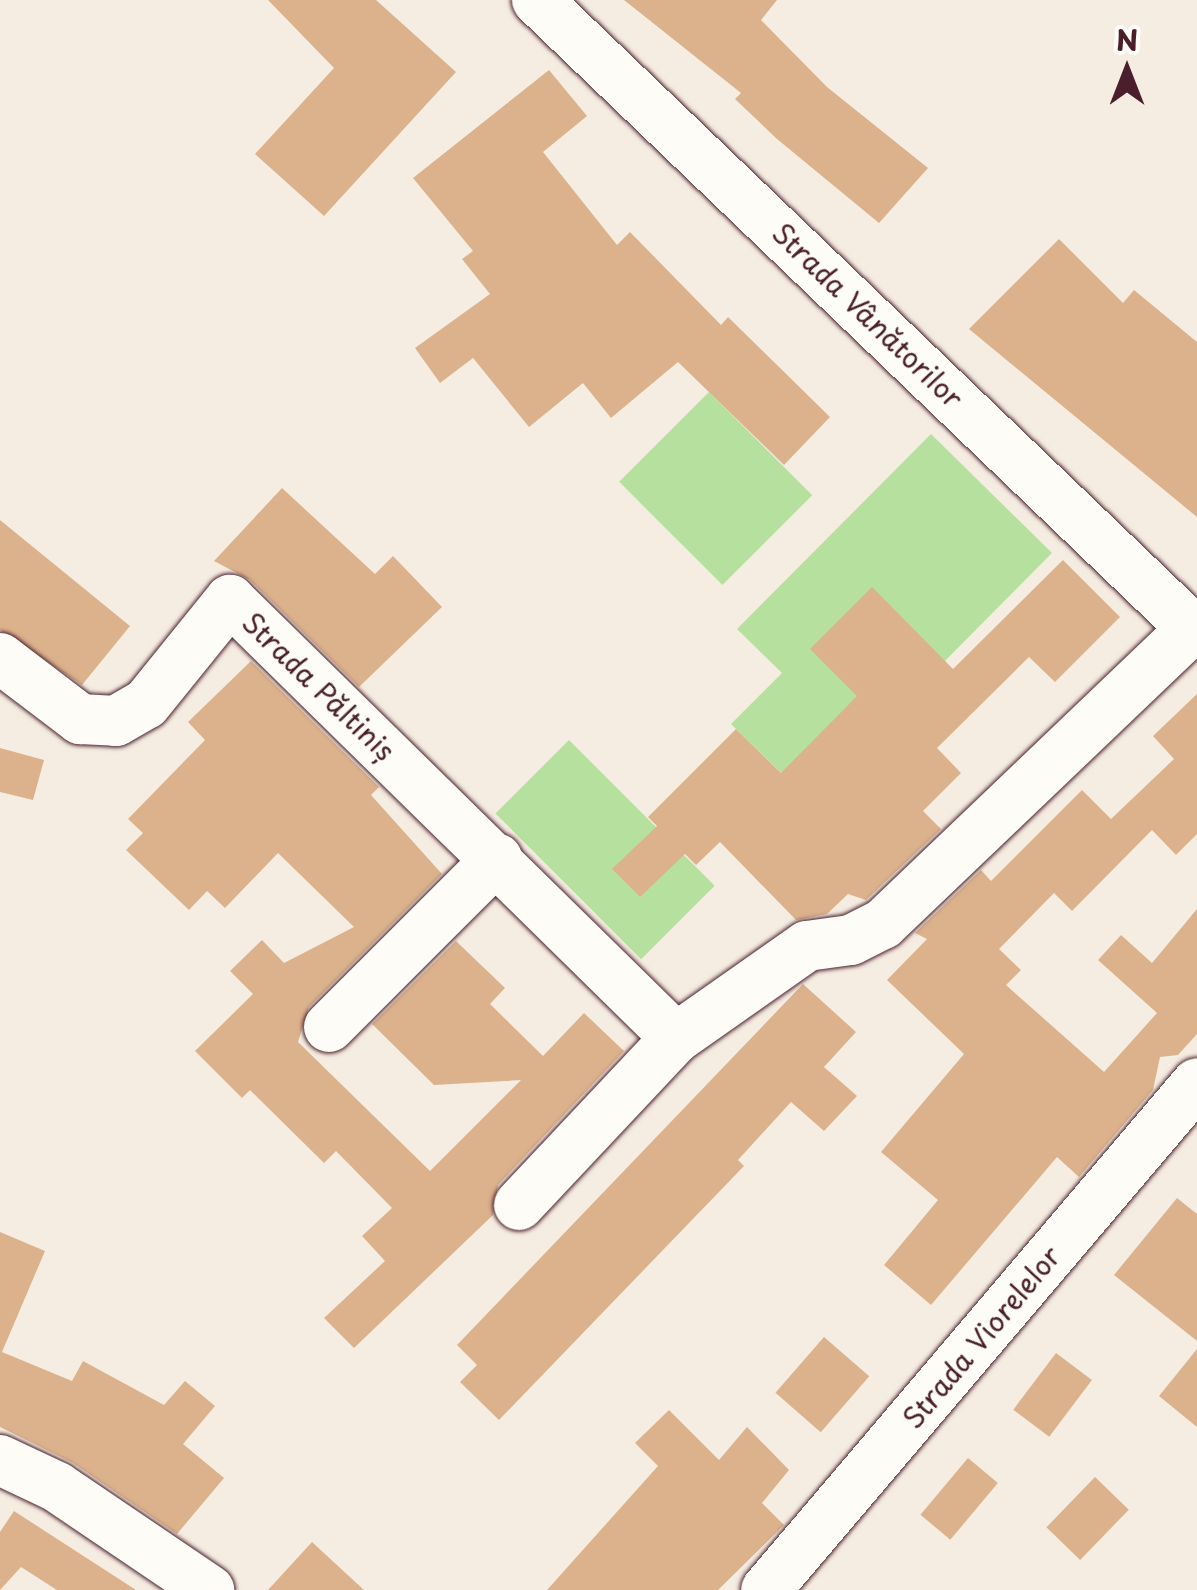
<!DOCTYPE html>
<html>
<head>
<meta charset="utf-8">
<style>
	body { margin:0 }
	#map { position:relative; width:1197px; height:1590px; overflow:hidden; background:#f6ede2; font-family:"Playpen Sans",sans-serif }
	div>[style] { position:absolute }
	.green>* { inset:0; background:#b6e09d; transform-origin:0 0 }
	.building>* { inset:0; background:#dcb28c; transform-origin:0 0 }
	.roads { filter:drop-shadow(0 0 2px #4a1f2b) drop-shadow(0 0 2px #4a1f2b) }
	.minor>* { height:50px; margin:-25px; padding:0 25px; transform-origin:25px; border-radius:25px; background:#fdfcf7 }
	span { translate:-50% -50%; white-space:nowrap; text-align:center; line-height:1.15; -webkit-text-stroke:8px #fdfcf7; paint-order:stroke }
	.street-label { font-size:28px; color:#4a1f2b }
	.north { position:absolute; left:1077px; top:20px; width:100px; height:100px; -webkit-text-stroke:8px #fdfcf7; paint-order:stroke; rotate:0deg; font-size:28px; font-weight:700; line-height:40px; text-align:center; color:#4a1f2b }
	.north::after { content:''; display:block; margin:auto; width:35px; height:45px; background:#4a1f2b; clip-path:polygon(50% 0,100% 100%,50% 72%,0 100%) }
</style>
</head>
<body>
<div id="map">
	<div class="green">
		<div style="left:709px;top:392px;width:146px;height:127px;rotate:45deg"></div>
		<div style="clip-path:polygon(931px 434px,1052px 553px,808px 799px,731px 724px,782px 673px,737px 629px)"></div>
		<div style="left:569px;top:740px;width:206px;height:104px;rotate:45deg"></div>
	</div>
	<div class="building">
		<div style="clip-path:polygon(268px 0,376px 0,456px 72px,324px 216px,255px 154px,334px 68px)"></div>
		<div style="clip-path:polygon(624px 0,777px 0,761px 20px,827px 87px,928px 168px,879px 223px,777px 139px,735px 99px,741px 93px)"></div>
		<div style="clip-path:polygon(549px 70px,587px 116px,543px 152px,617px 245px,630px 232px,721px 325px,728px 317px,830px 417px,784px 465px,678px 362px,611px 418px,583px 383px,529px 427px,473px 358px,440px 383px,415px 348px,490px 294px,462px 259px,473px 251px,413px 178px)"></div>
		<div style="clip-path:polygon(1059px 239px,1123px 303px,1134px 290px,1197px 342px,1197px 517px,969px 329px)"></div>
		<div style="clip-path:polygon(282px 488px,375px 574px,393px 556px,442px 607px,359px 687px,250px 580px,214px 561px)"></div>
		<div style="clip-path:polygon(0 520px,130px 626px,82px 685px,0 630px)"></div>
		<div style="clip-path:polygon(1063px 560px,1120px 617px,1055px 682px,1029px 657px,937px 748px,961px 773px,923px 811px,941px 829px,866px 900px,848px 894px,827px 914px,796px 920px,720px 842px,696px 865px,685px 854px,640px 897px,612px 869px,657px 826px,648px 817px,736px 729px,781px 773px,857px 696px,810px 649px,872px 587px,953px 669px)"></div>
		<div style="clip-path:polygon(251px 661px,379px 787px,371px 795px,442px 874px,309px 1007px,298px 1042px,430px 1171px,521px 1080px,434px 1085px,372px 1024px,456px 941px,505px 988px,490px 1004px,543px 1056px,584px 1013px,624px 1051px,498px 1185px,493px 1215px,354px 1348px,324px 1318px,385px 1261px,362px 1236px,392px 1208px,336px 1151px,324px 1163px,250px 1090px,242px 1098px,195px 1051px,253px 994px,230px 971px,262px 940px,284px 963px,354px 927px,278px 853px,225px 908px,207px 891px,189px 910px,126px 850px,143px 833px,128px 819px,205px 740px,188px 722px)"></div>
		<div style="clip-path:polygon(1197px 694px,1197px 834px,1176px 855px,1152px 830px,1072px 911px,1054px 893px,999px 949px,1021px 970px,1006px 985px,1104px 1072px,1157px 1013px,1098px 960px,1121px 935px,1152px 963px,1197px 909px,1197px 1034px,1178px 1055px,1160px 1057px,1153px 1090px,1079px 1177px,1057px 1157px,931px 1305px,884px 1265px,938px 1200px,881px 1152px,964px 1054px,887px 980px,927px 939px,915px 933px,981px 870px,991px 881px,1082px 790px,1111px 819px,1174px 759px,1153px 736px)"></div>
		<div style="clip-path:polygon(0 748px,44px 760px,33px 800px,0 792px)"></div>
		<div style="clip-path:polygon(803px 984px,856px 1032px,824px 1067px,857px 1096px,824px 1131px,791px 1102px,738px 1160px,744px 1166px,499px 1420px,460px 1382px,477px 1365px,457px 1345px)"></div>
		<div style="clip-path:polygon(1177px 1198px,1197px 1214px,1197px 1341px,1114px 1275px)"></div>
		<div style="clip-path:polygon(0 1232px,45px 1251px,2px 1352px,72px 1381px,83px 1361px,164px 1405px,185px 1381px,215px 1406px,183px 1444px,224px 1478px,177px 1534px,73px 1463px,0 1427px)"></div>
		<div style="left:824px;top:1337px;width:60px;height:74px;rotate:41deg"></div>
		<div style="clip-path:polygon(1197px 1349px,1197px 1427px,1159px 1396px)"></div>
		<div style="left:1056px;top:1353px;width:45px;height:71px;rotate:37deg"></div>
		<div style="clip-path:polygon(669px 1410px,719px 1460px,747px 1427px,789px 1470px,762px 1503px,784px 1525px,718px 1590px,547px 1590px,658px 1466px,635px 1443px)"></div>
		<div style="left:968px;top:1458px;width:39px;height:74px;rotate:40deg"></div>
		<div style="left:1095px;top:1477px;width:47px;height:70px;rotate:44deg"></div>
		<div style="clip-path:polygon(14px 1511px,136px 1590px,57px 1590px,21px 1567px,0 1590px,0 1532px)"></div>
		<div style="clip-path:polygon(312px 1542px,364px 1590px,268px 1590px)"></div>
	</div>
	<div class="roads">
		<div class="minor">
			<div style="left:537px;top:0;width:914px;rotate:43.8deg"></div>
			<div style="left:0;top:658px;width:101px;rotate:37.3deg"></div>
			<div style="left:80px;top:719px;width:36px;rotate:3deg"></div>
			<div style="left:116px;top:721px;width:34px;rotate:-30deg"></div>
			<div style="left:146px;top:704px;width:134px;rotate:-51.1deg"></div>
			<div style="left:230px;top:600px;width:625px;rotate:44.48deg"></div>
			<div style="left:676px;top:1038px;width:160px;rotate:-35.1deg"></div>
			<div style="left:807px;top:946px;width:44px;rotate:-7.8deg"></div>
			<div style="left:851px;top:940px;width:36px;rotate:-27deg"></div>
			<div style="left:883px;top:924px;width:429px;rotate:-43.7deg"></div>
			<div style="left:329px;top:1027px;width:238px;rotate:-45deg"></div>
			<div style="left:519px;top:1205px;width:229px;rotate:-46.8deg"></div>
			<div style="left:0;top:1460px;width:63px;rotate:25.3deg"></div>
			<div style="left:57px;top:1487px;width:184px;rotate:34.1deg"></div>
			<div style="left:766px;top:1590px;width:665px;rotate:-49.63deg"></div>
		</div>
	</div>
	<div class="street-label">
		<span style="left:868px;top:315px;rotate:44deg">Strada Vânătorilor</span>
		<span style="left:319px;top:686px;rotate:44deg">Strada Păltiniș</span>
		<span style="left:981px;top:1337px;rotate:-50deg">Strada Viorelelor</span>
	</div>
	<div class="north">N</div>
</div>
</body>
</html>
